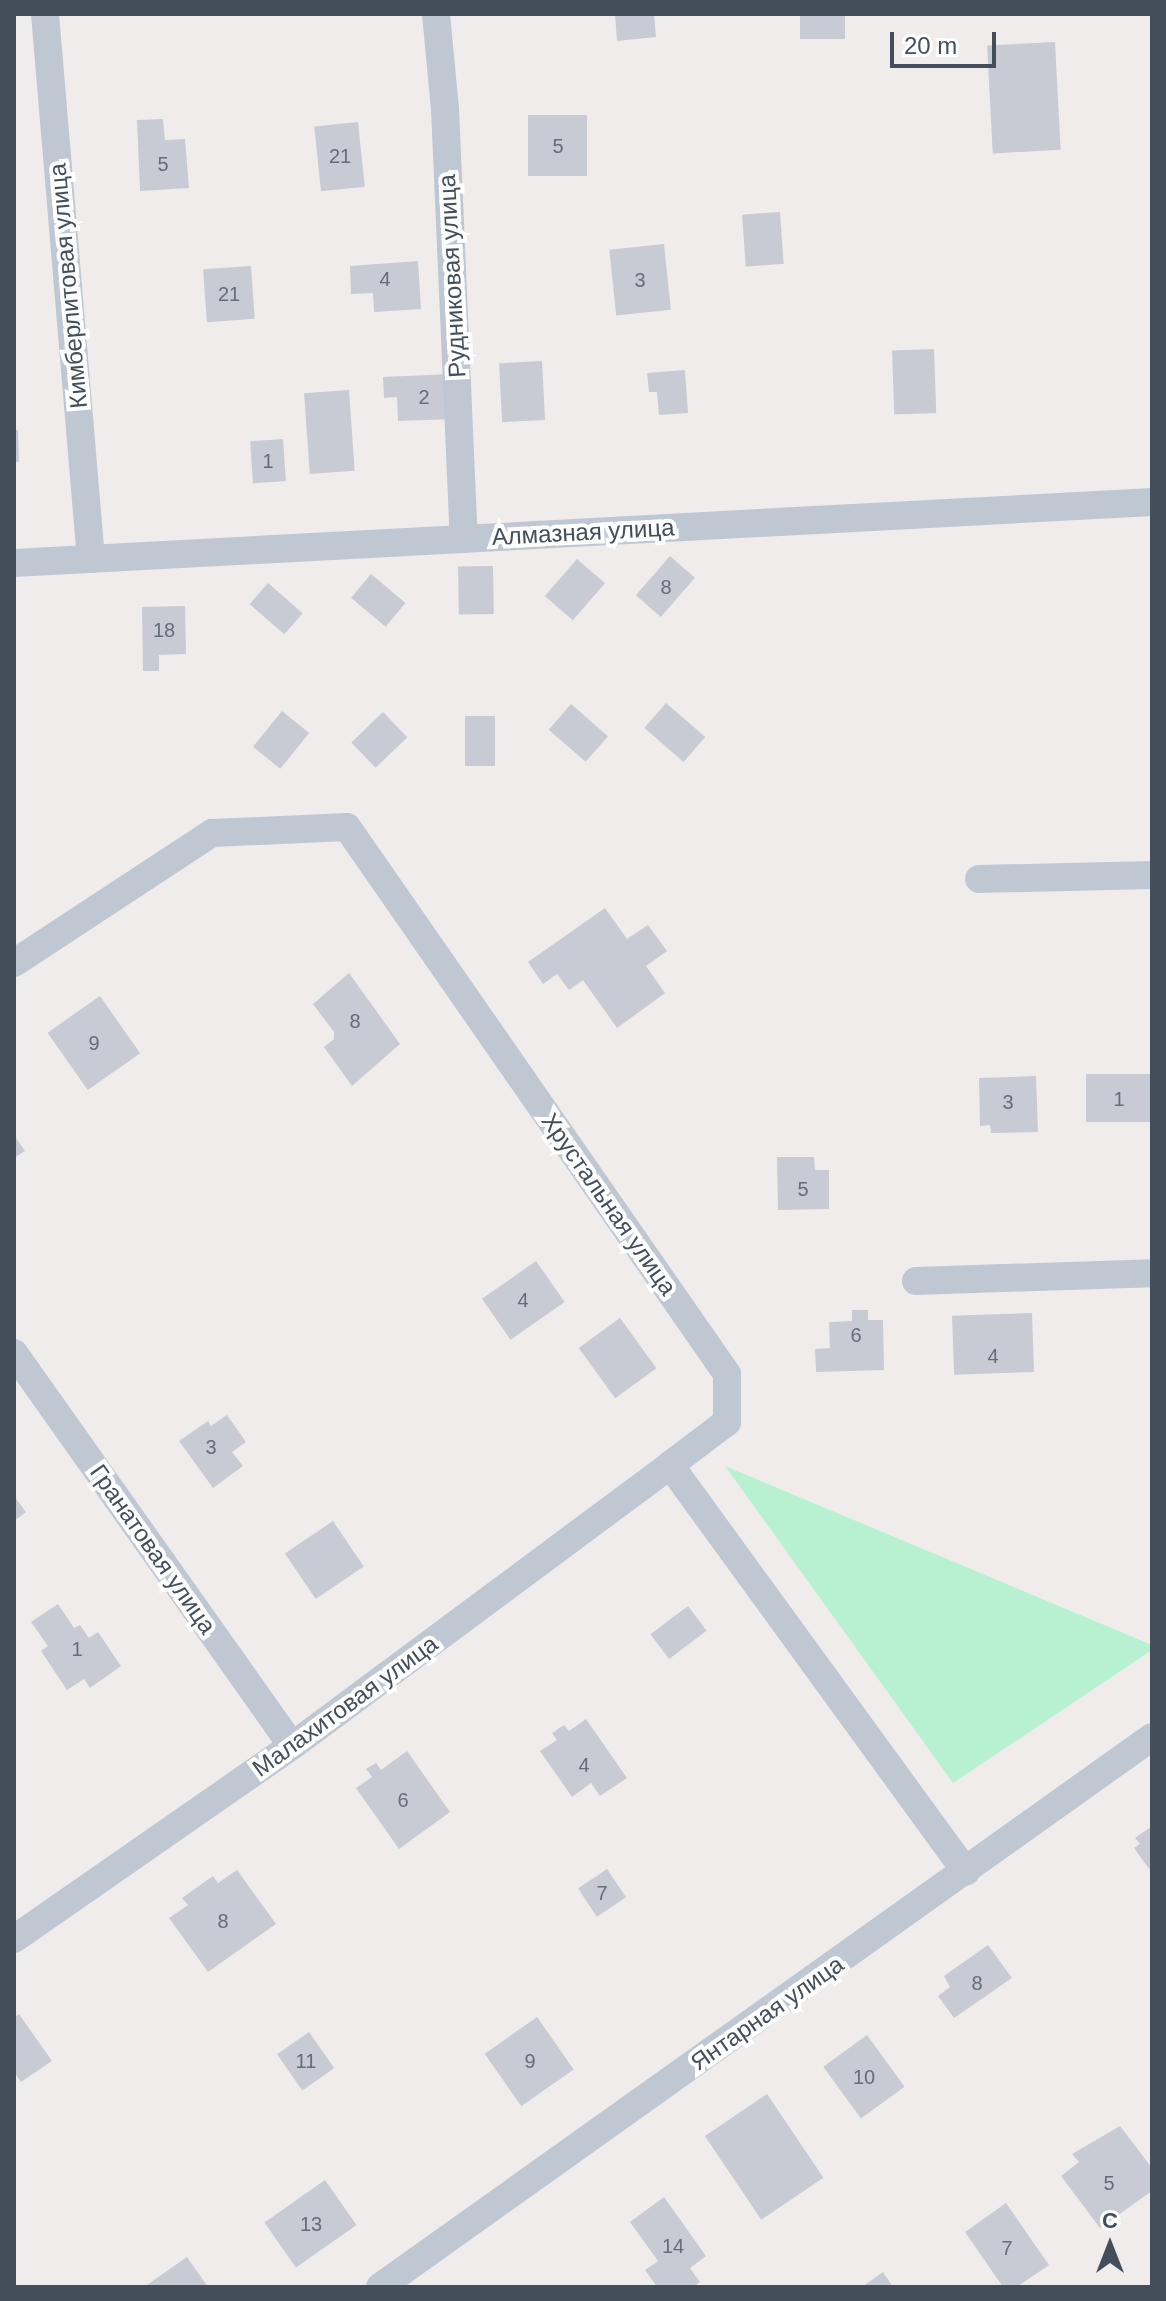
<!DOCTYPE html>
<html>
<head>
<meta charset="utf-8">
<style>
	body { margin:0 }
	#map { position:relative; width:1166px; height:2301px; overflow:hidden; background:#f0ecec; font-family:Arial,sans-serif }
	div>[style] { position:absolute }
	.green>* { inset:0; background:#b7f1d2 }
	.building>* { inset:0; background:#c8cbd3; transform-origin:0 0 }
	.street>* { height:28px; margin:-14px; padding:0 14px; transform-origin:14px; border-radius:14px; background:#bfc7d3 }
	span { translate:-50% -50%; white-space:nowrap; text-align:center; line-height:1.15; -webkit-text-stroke:8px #fff; paint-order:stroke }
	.number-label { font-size:20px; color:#656d79 }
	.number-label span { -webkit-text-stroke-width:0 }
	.street-label { font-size:24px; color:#444e5b }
	.frame { position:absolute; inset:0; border:16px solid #444e5b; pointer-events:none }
	.north { position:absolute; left:1070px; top:2205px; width:80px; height:80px; -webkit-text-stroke:6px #fff; paint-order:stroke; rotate:0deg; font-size:22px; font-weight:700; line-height:32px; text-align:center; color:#444e5b }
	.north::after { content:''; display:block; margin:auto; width:28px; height:36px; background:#444e5b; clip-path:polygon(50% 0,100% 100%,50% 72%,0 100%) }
	.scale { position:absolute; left:890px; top:32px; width:106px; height:36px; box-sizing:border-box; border:4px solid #444e5b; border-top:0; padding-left:10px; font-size:24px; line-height:28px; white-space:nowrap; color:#444e5b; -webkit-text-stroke:6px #fff; paint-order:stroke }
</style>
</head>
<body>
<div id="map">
	<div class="green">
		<div style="clip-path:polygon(725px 1466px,1152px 1645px,1152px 1650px,953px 1783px)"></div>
	</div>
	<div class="building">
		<div style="clip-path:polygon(615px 14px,654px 14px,656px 37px,617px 41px)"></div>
		<div style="left:800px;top:14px;width:45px;height:25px"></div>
		<div style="left:1055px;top:42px;width:108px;height:68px;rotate:87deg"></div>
		<div style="left:528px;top:115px;width:59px;height:61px"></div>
		<div style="clip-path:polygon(163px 119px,165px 140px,185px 139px,189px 188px,140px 191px,137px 120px)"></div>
		<div style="left:358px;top:122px;width:65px;height:44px;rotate:84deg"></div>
		<div style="left:780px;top:212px;width:52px;height:38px;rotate:86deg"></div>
		<div style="left:664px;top:244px;width:66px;height:55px;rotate:84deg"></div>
		<div style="clip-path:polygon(418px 261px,421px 309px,374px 312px,373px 293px,351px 294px,350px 266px)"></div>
		<div style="left:251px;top:266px;width:53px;height:48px;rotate:86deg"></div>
		<div style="left:934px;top:349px;width:64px;height:42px;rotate:88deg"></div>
		<div style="left:542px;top:361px;width:59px;height:43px;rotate:87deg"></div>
		<div style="clip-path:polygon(685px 370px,688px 413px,659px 415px,657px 392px,649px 392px,647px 373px)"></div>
		<div style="clip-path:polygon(451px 374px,453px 419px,398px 421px,397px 397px,384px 398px,383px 377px)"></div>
		<div style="left:349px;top:390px;width:81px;height:45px;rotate:86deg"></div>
		<div style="clip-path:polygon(14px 430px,18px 430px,19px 462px,14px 462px)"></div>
		<div style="left:283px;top:439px;width:42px;height:33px;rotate:86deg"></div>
		<div style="left:670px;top:556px;width:33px;height:52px;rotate:41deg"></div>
		<div style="left:577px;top:559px;width:37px;height:49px;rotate:41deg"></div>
		<div style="left:493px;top:566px;width:48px;height:35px;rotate:89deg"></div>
		<div style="left:371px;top:574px;width:45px;height:31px;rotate:40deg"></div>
		<div style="left:268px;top:583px;width:46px;height:28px;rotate:41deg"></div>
		<div style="clip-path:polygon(185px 606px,186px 654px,159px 655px,159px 671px,143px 671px,142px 607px)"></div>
		<div style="left:666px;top:703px;width:52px;height:33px;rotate:41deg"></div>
		<div style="left:571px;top:704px;width:49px;height:34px;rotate:41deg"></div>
		<div style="left:282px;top:711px;width:35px;height:46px;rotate:39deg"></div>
		<div style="left:383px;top:712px;width:35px;height:44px;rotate:46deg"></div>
		<div style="left:465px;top:716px;width:30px;height:50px"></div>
		<div style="clip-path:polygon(605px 908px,627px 939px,648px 925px,667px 951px,646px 966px,665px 993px,617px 1028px,583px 980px,569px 990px,557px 974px,543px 984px,528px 962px)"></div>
		<div style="clip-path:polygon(349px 973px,400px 1044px,352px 1086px,324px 1047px,334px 1039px,334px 1032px,313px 1004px)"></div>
		<div style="left:100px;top:996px;width:70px;height:64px;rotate:55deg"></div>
		<div style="left:1152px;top:1074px;width:48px;height:66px;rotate:90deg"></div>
		<div style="clip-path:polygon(1036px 1076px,1038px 1132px,991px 1133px,990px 1125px,980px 1126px,979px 1078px)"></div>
		<div style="clip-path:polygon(14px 1135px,25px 1151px,14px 1158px)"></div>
		<div style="clip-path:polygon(777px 1157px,814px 1157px,815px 1170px,829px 1170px,829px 1209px,778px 1210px)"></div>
		<div style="left:536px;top:1261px;width:50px;height:66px;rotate:55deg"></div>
		<div style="clip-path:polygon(852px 1310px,868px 1310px,868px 1320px,883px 1320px,884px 1370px,816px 1372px,815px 1349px,830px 1348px,829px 1322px,852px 1321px)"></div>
		<div style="left:1032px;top:1313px;width:59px;height:80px;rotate:88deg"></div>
		<div style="left:620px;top:1318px;width:62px;height:51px;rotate:54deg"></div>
		<div style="clip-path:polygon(227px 1415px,246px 1442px,232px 1452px,243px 1466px,213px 1488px,179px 1441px,208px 1421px,211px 1426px)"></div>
		<div style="clip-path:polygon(14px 1496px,26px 1512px,14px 1521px)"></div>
		<div style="left:333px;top:1521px;width:55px;height:58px;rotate:56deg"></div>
		<div style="clip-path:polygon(58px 1604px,74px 1628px,80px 1625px,89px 1638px,98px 1632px,121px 1666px,90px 1688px,84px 1679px,67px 1690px,41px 1651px,48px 1646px,31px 1622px)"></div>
		<div style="left:688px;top:1606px;width:31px;height:47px;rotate:53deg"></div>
		<div style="clip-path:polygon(586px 1719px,627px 1778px,600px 1796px,591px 1783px,572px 1797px,540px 1751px,557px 1740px,552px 1733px,564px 1725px,569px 1731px)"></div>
		<div style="clip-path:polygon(407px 1751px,450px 1812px,399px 1849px,356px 1788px,372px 1777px,366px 1769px,376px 1763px,381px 1770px)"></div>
		<div style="clip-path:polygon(1152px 1826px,1152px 1873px,1134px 1848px,1140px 1844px,1135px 1838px)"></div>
		<div style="left:607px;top:1869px;width:34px;height:35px;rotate:56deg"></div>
		<div style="clip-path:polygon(237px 1870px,276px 1924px,208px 1972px,169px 1918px,188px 1905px,182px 1898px,213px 1876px,218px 1883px)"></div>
		<div style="clip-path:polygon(988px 1945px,1012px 1978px,954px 2018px,938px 1996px,950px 1987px,944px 1976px)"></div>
		<div style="clip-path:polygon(19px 2014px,52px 2061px,21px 2082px,14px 2072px,14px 2018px)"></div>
		<div style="left:537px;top:2017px;width:64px;height:64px;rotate:55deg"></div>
		<div style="left:309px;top:2032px;width:44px;height:39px;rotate:55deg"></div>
		<div style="left:867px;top:2035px;width:64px;height:54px;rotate:54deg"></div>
		<div style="left:767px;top:2094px;width:101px;height:75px;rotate:56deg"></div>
		<div style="clip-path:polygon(1120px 2126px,1152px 2168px,1152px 2191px,1100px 2228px,1061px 2176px,1079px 2162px,1072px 2154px)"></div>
		<div style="left:325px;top:2180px;width:55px;height:74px;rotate:55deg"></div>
		<div style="clip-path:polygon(664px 2197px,706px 2256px,690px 2268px,700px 2282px,693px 2287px,657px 2287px,645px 2270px,658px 2261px,630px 2222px)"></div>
		<div style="clip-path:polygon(1006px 2203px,1049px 2265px,1017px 2287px,1003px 2287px,965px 2232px)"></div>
		<div style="clip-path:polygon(187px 2257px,208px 2287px,144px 2287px)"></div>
		<div style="clip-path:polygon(883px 2272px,893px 2287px,862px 2287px)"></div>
	</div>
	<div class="street">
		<div style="left:45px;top:14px;width:547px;rotate:85.18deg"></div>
		<div style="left:436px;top:14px;width:95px;rotate:84.6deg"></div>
		<div style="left:445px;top:109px;width:430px;rotate:87.5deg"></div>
		<div style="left:14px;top:563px;width:1140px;rotate:-3.07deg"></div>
		<div style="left:979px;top:879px;width:173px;rotate:-1.3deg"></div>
		<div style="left:14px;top:963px;width:237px;rotate:-33.3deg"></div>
		<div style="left:212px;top:833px;width:135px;rotate:-2.5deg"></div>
		<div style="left:347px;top:827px;width:666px;rotate:55.21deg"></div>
		<div style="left:727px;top:1374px;width:48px;rotate:90deg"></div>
		<div style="left:727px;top:1422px;width:71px;rotate:143deg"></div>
		<div style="left:670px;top:1465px;width:503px;rotate:53.97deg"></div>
		<div style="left:916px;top:1281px;width:236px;rotate:-1.9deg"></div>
		<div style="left:14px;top:1353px;width:481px;rotate:54.7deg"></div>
		<div style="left:14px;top:1939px;width:338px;rotate:-34.8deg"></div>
		<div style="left:292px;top:1746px;width:471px;rotate:-36.6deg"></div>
		<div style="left:380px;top:2287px;width:948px;rotate:-35.47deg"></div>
	</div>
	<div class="number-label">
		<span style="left:558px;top:146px">5</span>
		<span style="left:340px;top:156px">21</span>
		<span style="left:163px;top:164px">5</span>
		<span style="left:385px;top:279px">4</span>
		<span style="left:640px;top:280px">3</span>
		<span style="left:229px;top:294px">21</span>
		<span style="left:424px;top:397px">2</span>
		<span style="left:268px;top:461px">1</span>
		<span style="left:666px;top:587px">8</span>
		<span style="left:164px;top:630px">18</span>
		<span style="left:355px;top:1021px">8</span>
		<span style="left:94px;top:1043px">9</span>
		<span style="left:1119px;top:1099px">1</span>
		<span style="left:1008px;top:1102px">3</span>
		<span style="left:803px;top:1189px">5</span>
		<span style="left:523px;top:1300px">4</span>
		<span style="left:856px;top:1335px">6</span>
		<span style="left:993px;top:1356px">4</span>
		<span style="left:211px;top:1447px">3</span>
		<span style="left:77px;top:1649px">1</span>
		<span style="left:584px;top:1765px">4</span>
		<span style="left:403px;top:1800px">6</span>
		<span style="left:602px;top:1893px">7</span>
		<span style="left:223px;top:1921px">8</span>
		<span style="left:977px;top:1983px">8</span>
		<span style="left:306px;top:2061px">11</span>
		<span style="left:530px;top:2061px">9</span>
		<span style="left:864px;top:2077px">10</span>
		<span style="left:1109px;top:2183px">5</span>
		<span style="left:311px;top:2224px">13</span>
		<span style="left:673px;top:2246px">14</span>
		<span style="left:1007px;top:2248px">7</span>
	</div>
	<div class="street-label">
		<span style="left:452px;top:276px;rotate:-93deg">Рудниковая улица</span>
		<span style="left:68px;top:286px;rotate:-95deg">Кимберлитовая улица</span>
		<span style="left:583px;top:532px;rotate:-3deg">Алмазная улица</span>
		<span style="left:609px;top:1204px;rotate:55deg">Хрустальная улица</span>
		<span style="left:153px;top:1549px;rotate:55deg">Гранатовая улица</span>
		<span style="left:345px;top:1706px;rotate:-36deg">Малахитовая улица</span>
		<span style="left:767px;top:2013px;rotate:-35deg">Янтарная улица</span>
	</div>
	<div class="frame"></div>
	<div class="north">С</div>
	<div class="scale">20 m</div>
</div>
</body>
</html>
